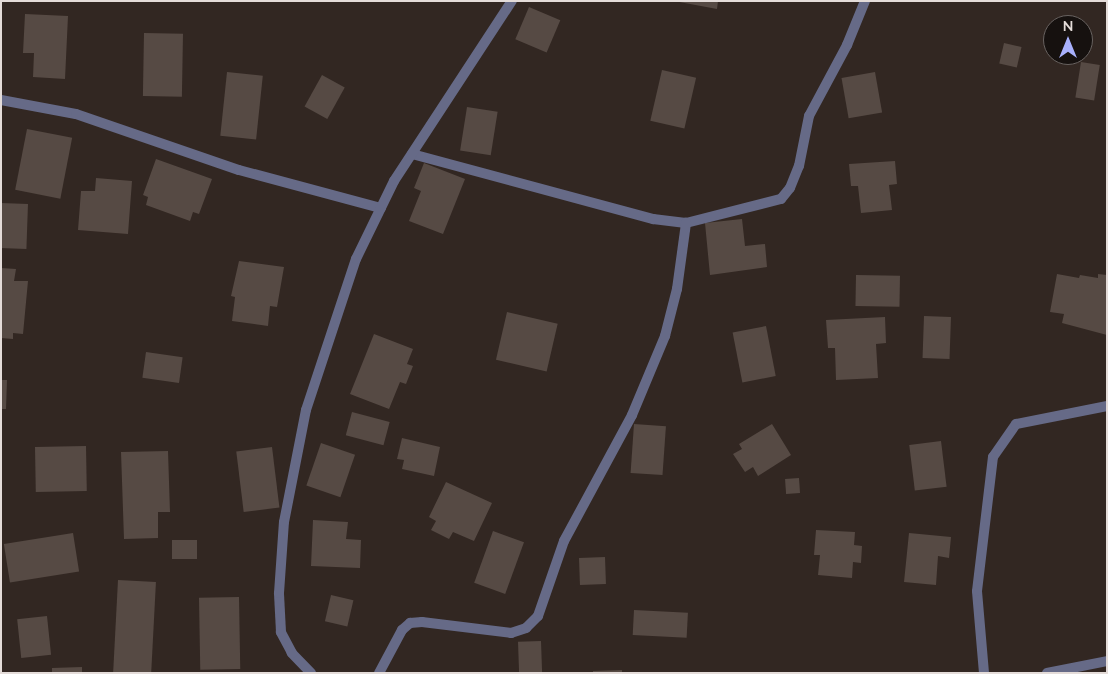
<!DOCTYPE html>
<html>
<head>
<meta charset="utf-8">
<style>
	body { margin:0 }
	#map { position:relative; width:1108px; height:674px; overflow:hidden; background:#322722; font-family:Mulish,sans-serif }
	div>[style] { position:absolute }
	.building>* { inset:0; background:#564a44; transform-origin:0 0 }
	.street>* { height:10px; margin:-5px; padding:0 5px; transform-origin:5px; border-radius:5px; background:#666a87 }
	span { translate:-50% -50%; white-space:nowrap; text-align:center; line-height:1.15; -webkit-text-stroke:4px #16110f; paint-order:stroke }
	.frame { position:absolute; inset:0; border:2px solid #e4dcd9; pointer-events:none }
	.north { position:absolute; left:1043px; top:15px; width:50px; height:50px; box-sizing:border-box; background:#16110f; border:1px solid #686260; border-radius:50%; rotate:0deg; font-size:14px; font-weight:700; line-height:20px; text-align:center; color:#e4dcd9 }
	.north::after { content:''; display:block; margin:auto; width:18px; height:22px; background:#a8b0fc; clip-path:polygon(50% 0,100% 100%,50% 72%,0 100%) }
</style>
</head>
<body>
<div id="map">
	<div class="building">
		<div style="clip-path:polygon(674px 1px,718px 1px,717px 9px)"></div>
		<div style="left:529px;top:7px;width:34px;height:35px;rotate:23deg"></div>
		<div style="clip-path:polygon(25px 14px,68px 16px,65px 79px,33px 77px,34px 53px,23px 53px)"></div>
		<div style="left:144px;top:33px;width:39px;height:63px;rotate:1deg"></div>
		<div style="left:1004px;top:43px;width:18px;height:21px;rotate:13deg"></div>
		<div style="left:1081px;top:62px;width:19px;height:36px;rotate:9deg"></div>
		<div style="left:662px;top:70px;width:35px;height:52px;rotate:13deg"></div>
		<div style="left:227px;top:72px;width:36px;height:64px;rotate:6deg"></div>
		<div style="left:875px;top:72px;width:41px;height:34px;rotate:80deg"></div>
		<div style="left:322px;top:75px;width:26px;height:36px;rotate:29deg"></div>
		<div style="left:467px;top:107px;width:31px;height:44px;rotate:9deg"></div>
		<div style="left:27px;top:129px;width:46px;height:62px;rotate:11deg"></div>
		<div style="clip-path:polygon(156px 159px,212px 179px,199px 214px,193px 212px,190px 221px,146px 205px,148px 197px,143px 195px)"></div>
		<div style="clip-path:polygon(895px 161px,897px 184px,889px 185px,892px 210px,861px 213px,858px 186px,851px 186px,849px 164px)"></div>
		<div style="clip-path:polygon(424px 163px,465px 179px,443px 234px,409px 221px,421px 191px,414px 188px)"></div>
		<div style="clip-path:polygon(96px 178px,132px 181px,128px 234px,78px 230px,81px 191px,95px 191px)"></div>
		<div style="left:1px;top:203px;width:27px;height:45px;rotate:2deg"></div>
		<div style="clip-path:polygon(742px 219px,745px 246px,765px 244px,767px 267px,710px 275px,705px 223px)"></div>
		<div style="clip-path:polygon(239px 261px,284px 267px,277px 307px,270px 306px,268px 326px,232px 321px,235px 297px,231px 296px)"></div>
		<div style="clip-path:polygon(1px 268px,16px 269px,14px 281px,28px 281px,23px 334px,13px 333px,13px 339px,1px 338px)"></div>
		<div style="clip-path:polygon(1057px 274px,1079px 278px,1080px 275px,1098px 278px,1098px 274px,1107px 275px,1107px 335px,1062px 323px,1064px 314px,1050px 312px)"></div>
		<div style="left:856px;top:275px;width:44px;height:31px;rotate:1deg"></div>
		<div style="left:507px;top:312px;width:52px;height:49px;rotate:13deg"></div>
		<div style="left:924px;top:316px;width:27px;height:42px;rotate:2deg"></div>
		<div style="clip-path:polygon(885px 317px,886px 343px,876px 344px,878px 378px,836px 380px,835px 348px,828px 348px,826px 320px)"></div>
		<div style="left:766px;top:326px;width:51px;height:34px;rotate:79deg"></div>
		<div style="clip-path:polygon(374px 334px,413px 349px,407px 364px,413px 366px,406px 384px,400px 382px,389px 409px,350px 394px)"></div>
		<div style="left:146px;top:352px;width:37px;height:26px;rotate:8deg"></div>
		<div style="clip-path:polygon(1px 380px,7px 380px,6px 409px,1px 409px)"></div>
		<div style="left:352px;top:412px;width:39px;height:24px;rotate:15deg"></div>
		<div style="left:634px;top:424px;width:32px;height:49px;rotate:4deg"></div>
		<div style="clip-path:polygon(772px 424px,791px 455px,758px 476px,753px 467px,745px 472px,733px 454px,742px 449px,739px 444px)"></div>
		<div style="clip-path:polygon(402px 438px,440px 447px,434px 476px,402px 469px,404px 460px,397px 459px)"></div>
		<div style="left:941px;top:441px;width:46px;height:32px;rotate:83deg"></div>
		<div style="left:321px;top:443px;width:36px;height:45px;rotate:19deg"></div>
		<div style="left:86px;top:446px;width:45px;height:51px;rotate:89deg"></div>
		<div style="left:272px;top:447px;width:61px;height:36px;rotate:83deg"></div>
		<div style="clip-path:polygon(168px 451px,170px 512px,158px 512px,158px 538px,124px 539px,121px 452px)"></div>
		<div style="left:799px;top:478px;width:15px;height:14px;rotate:86deg"></div>
		<div style="clip-path:polygon(446px 482px,492px 503px,474px 541px,453px 532px,449px 539px,431px 530px,436px 521px,429px 517px)"></div>
		<div style="clip-path:polygon(313px 520px,348px 522px,346px 539px,361px 540px,360px 568px,311px 566px)"></div>
		<div style="clip-path:polygon(816px 530px,855px 532px,854px 545px,862px 546px,861px 563px,853px 562px,852px 578px,818px 575px,820px 555px,814px 555px)"></div>
		<div style="left:493px;top:531px;width:33px;height:55px;rotate:20deg"></div>
		<div style="left:73px;top:533px;width:39px;height:70px;rotate:81deg"></div>
		<div style="clip-path:polygon(909px 533px,951px 537px,949px 558px,938px 556px,936px 585px,904px 582px)"></div>
		<div style="left:172px;top:540px;width:25px;height:19px"></div>
		<div style="left:605px;top:557px;width:27px;height:26px;rotate:88deg"></div>
		<div style="left:118px;top:580px;width:38px;height:93px;rotate:3deg"></div>
		<div style="left:331px;top:595px;width:23px;height:27px;rotate:13deg"></div>
		<div style="left:239px;top:597px;width:72px;height:40px;rotate:89deg"></div>
		<div style="left:634px;top:610px;width:54px;height:25px;rotate:3deg"></div>
		<div style="left:47px;top:616px;width:39px;height:30px;rotate:84deg"></div>
		<div style="left:541px;top:641px;width:32px;height:23px;rotate:88deg"></div>
		<div style="clip-path:polygon(82px 667px,82px 673px,52px 673px,52px 668px)"></div>
		<div style="clip-path:polygon(622px 670px,622px 673px,593px 673px,593px 671px)"></div>
	</div>
	<div class="street">
		<div style="left:1px;top:100px;width:76px;rotate:10.6deg"></div>
		<div style="left:76px;top:114px;width:172px;rotate:19deg"></div>
		<div style="left:239px;top:170px;width:147px;rotate:15deg"></div>
		<div style="left:412px;top:154px;width:250px;rotate:15.1deg"></div>
		<div style="left:653px;top:219px;width:33px;rotate:7deg"></div>
		<div style="left:686px;top:223px;width:98px;rotate:-14.2deg"></div>
		<div style="left:781px;top:199px;width:14px;rotate:-51deg"></div>
		<div style="left:790px;top:188px;width:24px;rotate:-68deg"></div>
		<div style="left:799px;top:166px;width:51px;rotate:-78.7deg"></div>
		<div style="left:809px;top:116px;width:81px;rotate:-61.8deg"></div>
		<div style="left:847px;top:45px;width:48px;rotate:-67.8deg"></div>
		<div style="left:311px;top:673px;width:28px;rotate:-134deg"></div>
		<div style="left:292px;top:653px;width:24px;rotate:-118deg"></div>
		<div style="left:281px;top:632px;width:39px;rotate:-93deg"></div>
		<div style="left:279px;top:593px;width:71px;rotate:-86deg"></div>
		<div style="left:284px;top:522px;width:114px;rotate:-78.9deg"></div>
		<div style="left:306px;top:410px;width:159px;rotate:-71.7deg"></div>
		<div style="left:356px;top:259px;width:87px;rotate:-64deg"></div>
		<div style="left:394px;top:181px;width:215px;rotate:-56.8deg"></div>
		<div style="left:379px;top:673px;width:49px;rotate:-61.9deg"></div>
		<div style="left:402px;top:630px;width:11px;rotate:-41deg"></div>
		<div style="left:410px;top:623px;width:12px;rotate:-5deg"></div>
		<div style="left:422px;top:622px;width:90px;rotate:7deg"></div>
		<div style="left:511px;top:633px;width:16px;rotate:-18deg"></div>
		<div style="left:526px;top:628px;width:17px;rotate:-45deg"></div>
		<div style="left:538px;top:616px;width:79px;rotate:-70.9deg"></div>
		<div style="left:564px;top:541px;width:143px;rotate:-61.6deg"></div>
		<div style="left:632px;top:415px;width:86px;rotate:-67.3deg"></div>
		<div style="left:665px;top:336px;width:49px;rotate:-75.7deg"></div>
		<div style="left:677px;top:289px;width:67px;rotate:-82.2deg"></div>
		<div style="left:984px;top:673px;width:82px;rotate:-94.9deg"></div>
		<div style="left:977px;top:591px;width:135px;rotate:-83.2deg"></div>
		<div style="left:993px;top:457px;width:40px;rotate:-55.1deg"></div>
		<div style="left:1016px;top:424px;width:93px;rotate:-11.2deg"></div>
		<div style="left:1047px;top:673px;width:61px;rotate:-11.3deg"></div>
	</div>
	<div class="frame"></div>
	<div class="north">N</div>
</div>
</body>
</html>
